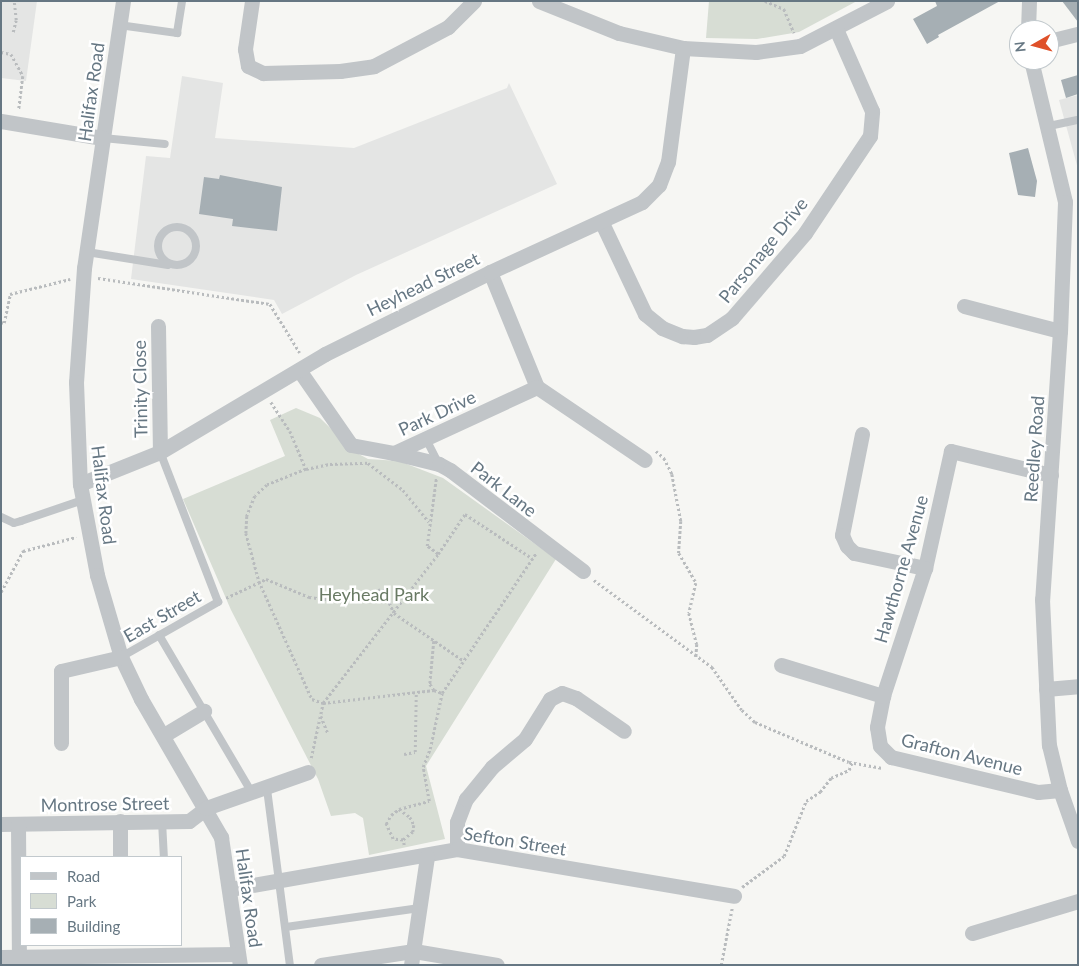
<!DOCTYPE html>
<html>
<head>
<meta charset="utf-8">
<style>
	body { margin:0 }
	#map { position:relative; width:1079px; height:966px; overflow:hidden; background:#f6f6f3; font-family:Lato,sans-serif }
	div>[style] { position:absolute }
	.built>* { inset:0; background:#e4e5e4 }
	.green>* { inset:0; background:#d7ddd4 }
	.building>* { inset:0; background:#a6afb4 }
	.path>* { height:2.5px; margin-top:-1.25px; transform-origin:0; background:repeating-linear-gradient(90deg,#b9bcbe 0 2.5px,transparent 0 5px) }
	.lane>* { height:8px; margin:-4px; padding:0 4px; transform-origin:4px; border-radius:4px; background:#c1c5c8 }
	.lane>.ring { margin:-4px; padding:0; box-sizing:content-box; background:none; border:8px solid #c1c5c8; border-radius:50% }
	.street>* { height:15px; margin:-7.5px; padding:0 7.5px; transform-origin:7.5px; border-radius:7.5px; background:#c1c5c8 }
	span { translate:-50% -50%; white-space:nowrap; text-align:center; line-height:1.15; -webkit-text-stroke:5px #fff; paint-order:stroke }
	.street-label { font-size:18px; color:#667783 }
	.park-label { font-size:18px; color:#697a64 }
	.frame { position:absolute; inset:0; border:2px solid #667783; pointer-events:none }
	.legend { position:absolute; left:20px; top:856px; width:162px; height:90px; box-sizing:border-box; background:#fff; border:1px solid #c2c9cd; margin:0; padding:6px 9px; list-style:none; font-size:15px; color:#667783 }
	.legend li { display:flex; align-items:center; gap:10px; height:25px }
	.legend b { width:25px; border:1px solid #c2c9cd }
	.north { position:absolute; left:1009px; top:20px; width:50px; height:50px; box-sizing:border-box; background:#fff; border:1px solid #c2c9cd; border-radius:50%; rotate:263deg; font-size:14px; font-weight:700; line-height:20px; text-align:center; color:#667783 }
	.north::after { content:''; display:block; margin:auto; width:18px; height:22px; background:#df512a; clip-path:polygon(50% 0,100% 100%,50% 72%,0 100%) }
</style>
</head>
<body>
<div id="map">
	<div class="built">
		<div style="clip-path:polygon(1px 1px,37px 1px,26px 81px,1px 78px)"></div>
		<div style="clip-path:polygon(182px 76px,223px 83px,215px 138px,354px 148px,507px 88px,509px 83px,557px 184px,356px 275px,282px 314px,274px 300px,131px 279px,146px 156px,170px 158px)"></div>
		<div style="clip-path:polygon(1078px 95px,1078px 169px,1059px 100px)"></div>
	</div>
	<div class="green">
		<div style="clip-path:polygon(709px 1px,857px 1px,799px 32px,757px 39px,706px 38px)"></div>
		<div style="clip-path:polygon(296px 408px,320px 418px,355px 452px,368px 459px,399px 461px,443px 478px,556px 559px,426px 766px,445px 839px,369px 855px,363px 818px,355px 813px,331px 816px,318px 779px,231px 610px,183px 499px,285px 456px,270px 420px)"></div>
	</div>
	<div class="building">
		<div style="clip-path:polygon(935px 1px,1000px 1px,938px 35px,939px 37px,927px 44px,913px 19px,937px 6px)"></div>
		<div style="clip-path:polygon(1062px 1px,1078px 1px,1078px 22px)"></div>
		<div style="clip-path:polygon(1078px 75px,1078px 94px,1066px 98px,1061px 80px)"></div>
		<div style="clip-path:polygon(1028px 148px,1037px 181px,1035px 197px,1018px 195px,1009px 153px)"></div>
		<div style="clip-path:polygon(220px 175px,282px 187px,277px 231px,232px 226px,233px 219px,199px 214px,204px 177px,219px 179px)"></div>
	</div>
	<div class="path">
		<div style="left:765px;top:1px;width:21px;rotate:23deg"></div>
		<div style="left:784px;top:9px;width:26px;rotate:67deg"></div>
		<div style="left:13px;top:32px;width:12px;rotate:-76deg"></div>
		<div style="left:16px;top:20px;width:19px;rotate:-96deg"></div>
		<div style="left:1px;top:52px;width:10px;rotate:11deg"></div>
		<div style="left:11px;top:54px;width:25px;rotate:61deg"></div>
		<div style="left:23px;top:76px;width:34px;rotate:97deg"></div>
		<div style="left:98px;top:278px;width:174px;rotate:8.6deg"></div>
		<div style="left:270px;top:304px;width:57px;rotate:58.5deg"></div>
		<div style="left:1px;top:322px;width:3px;rotate:18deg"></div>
		<div style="left:4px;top:323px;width:30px;rotate:-78deg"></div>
		<div style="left:10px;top:294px;width:62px;rotate:-14deg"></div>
		<div style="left:271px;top:402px;width:35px;rotate:57deg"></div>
		<div style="left:290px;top:431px;width:41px;rotate:67.2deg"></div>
		<div style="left:306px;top:469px;width:42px;rotate:157.7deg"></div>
		<div style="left:267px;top:485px;width:16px;rotate:137deg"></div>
		<div style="left:255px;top:496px;width:22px;rotate:112deg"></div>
		<div style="left:247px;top:516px;width:17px;rotate:93deg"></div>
		<div style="left:246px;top:533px;width:50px;rotate:74.8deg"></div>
		<div style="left:259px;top:581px;width:129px;rotate:65.8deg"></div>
		<div style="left:312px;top:699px;width:12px;rotate:20deg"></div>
		<div style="left:323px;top:703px;width:112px;rotate:-6.7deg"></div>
		<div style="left:434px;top:690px;width:9px;rotate:21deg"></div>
		<div style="left:656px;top:451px;width:11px;rotate:41deg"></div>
		<div style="left:664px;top:458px;width:18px;rotate:63deg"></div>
		<div style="left:672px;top:474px;width:48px;rotate:79.2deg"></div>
		<div style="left:681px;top:521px;width:32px;rotate:94deg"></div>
		<div style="left:679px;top:553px;width:34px;rotate:60deg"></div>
		<div style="left:696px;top:583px;width:31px;rotate:103deg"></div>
		<div style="left:689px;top:613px;width:32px;rotate:76deg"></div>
		<div style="left:697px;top:644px;width:13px;rotate:94deg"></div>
		<div style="left:306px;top:469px;width:25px;rotate:-12deg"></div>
		<div style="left:330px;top:464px;width:38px;rotate:-2deg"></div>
		<div style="left:368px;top:463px;width:44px;rotate:37.6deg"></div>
		<div style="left:403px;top:490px;width:41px;rotate:50.9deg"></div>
		<div style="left:438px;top:554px;width:48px;rotate:-56deg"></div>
		<div style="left:465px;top:514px;width:80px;rotate:33.3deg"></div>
		<div style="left:594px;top:580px;width:147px;rotate:36.4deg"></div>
		<div style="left:712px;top:667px;width:52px;rotate:55.1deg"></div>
		<div style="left:742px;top:710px;width:18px;rotate:43deg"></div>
		<div style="left:755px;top:722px;width:102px;rotate:23.1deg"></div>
		<div style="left:849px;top:762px;width:34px;rotate:10deg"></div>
		<div style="left:1px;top:592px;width:47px;rotate:-61.8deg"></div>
		<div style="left:23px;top:551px;width:55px;rotate:-14.8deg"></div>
		<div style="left:226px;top:598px;width:44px;rotate:-25.4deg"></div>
		<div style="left:266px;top:579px;width:47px;rotate:22.7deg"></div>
		<div style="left:309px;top:597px;width:25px;rotate:7deg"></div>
		<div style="left:334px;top:600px;width:50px;rotate:-12.7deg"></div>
		<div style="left:383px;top:589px;width:26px;rotate:65deg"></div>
		<div style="left:394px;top:613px;width:85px;rotate:34.4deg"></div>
		<div style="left:434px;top:641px;width:43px;rotate:95.3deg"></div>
		<div style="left:430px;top:684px;width:7px;rotate:56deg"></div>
		<div style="left:321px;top:716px;width:18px;rotate:68deg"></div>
		<div style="left:404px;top:754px;width:11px;rotate:-10deg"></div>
		<div style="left:415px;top:752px;width:60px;rotate:-89deg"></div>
		<div style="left:311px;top:758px;width:56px;rotate:-77.7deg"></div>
		<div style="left:323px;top:703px;width:188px;rotate:-52.3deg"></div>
		<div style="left:438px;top:554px;width:14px;rotate:-144deg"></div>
		<div style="left:427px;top:546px;width:68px;rotate:-82.3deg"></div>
		<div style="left:399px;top:809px;width:14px;rotate:36deg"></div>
		<div style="left:410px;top:817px;width:9px;rotate:63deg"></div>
		<div style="left:414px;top:825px;width:7px;rotate:98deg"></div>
		<div style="left:413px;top:832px;width:13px;rotate:141deg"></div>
		<div style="left:404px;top:845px;width:5px;rotate:-101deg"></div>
		<div style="left:403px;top:840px;width:10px;rotate:-174deg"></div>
		<div style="left:393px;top:839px;width:17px;rotate:-115deg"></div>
		<div style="left:386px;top:824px;width:10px;rotate:-61deg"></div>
		<div style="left:391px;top:815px;width:10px;rotate:-37deg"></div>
		<div style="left:399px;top:809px;width:31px;rotate:-15deg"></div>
		<div style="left:429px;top:801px;width:35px;rotate:-100deg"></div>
		<div style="left:423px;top:767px;width:19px;rotate:-69deg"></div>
		<div style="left:430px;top:749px;width:57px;rotate:-77.9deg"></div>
		<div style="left:442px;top:693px;width:169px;rotate:-56.1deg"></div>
		<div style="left:742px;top:887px;width:52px;rotate:-36.4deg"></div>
		<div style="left:784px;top:856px;width:59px;rotate:-68.2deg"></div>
		<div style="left:806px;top:801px;width:17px;rotate:-33deg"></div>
		<div style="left:820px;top:792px;width:18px;rotate:-52deg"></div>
		<div style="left:831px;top:778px;width:20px;rotate:-24deg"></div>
		<div style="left:849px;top:770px;width:9px;rotate:-69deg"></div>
		<div style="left:721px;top:965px;width:58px;rotate:-79.1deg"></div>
	</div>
	<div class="lane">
		<div style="left:119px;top:25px;width:59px;rotate:7.9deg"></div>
		<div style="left:177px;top:33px;width:32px;rotate:-81deg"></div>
		<div style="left:1049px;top:126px;width:30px;rotate:-12deg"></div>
		<div style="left:103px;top:138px;width:62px;rotate:5.5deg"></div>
		<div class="ring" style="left:158px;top:227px;width:30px;height:30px"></div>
		<div style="left:87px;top:252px;width:82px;rotate:9.1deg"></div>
		<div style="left:426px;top:439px;width:28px;rotate:63deg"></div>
		<div style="left:1px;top:517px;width:14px;rotate:25deg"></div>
		<div style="left:14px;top:523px;width:7px;rotate:-16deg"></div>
		<div style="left:21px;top:521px;width:65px;rotate:-18.7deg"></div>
		<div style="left:159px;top:635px;width:183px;rotate:59.5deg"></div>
		<div style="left:121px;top:657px;width:112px;rotate:-29.6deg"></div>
		<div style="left:218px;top:602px;width:161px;rotate:-111.1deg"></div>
		<div style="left:267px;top:789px;width:177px;rotate:82.6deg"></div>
		<div style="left:162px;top:821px;width:36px;rotate:87deg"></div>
		<div style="left:286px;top:927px;width:135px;rotate:-8.1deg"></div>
	</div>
	<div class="street">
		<div style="left:123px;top:1px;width:270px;rotate:98.3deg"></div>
		<div style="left:84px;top:268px;width:114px;rotate:94deg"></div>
		<div style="left:76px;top:382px;width:102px;rotate:87.8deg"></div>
		<div style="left:80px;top:484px;width:93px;rotate:79.4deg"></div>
		<div style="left:97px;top:575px;width:85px;rotate:73.7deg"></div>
		<div style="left:121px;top:657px;width:47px;rotate:64.5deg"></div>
		<div style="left:141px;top:699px;width:160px;rotate:59.9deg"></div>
		<div style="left:221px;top:837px;width:129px;rotate:81.6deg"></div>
		<div style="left:252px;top:1px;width:49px;rotate:98.3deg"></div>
		<div style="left:245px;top:49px;width:17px;rotate:80deg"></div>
		<div style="left:248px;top:66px;width:17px;rotate:25deg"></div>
		<div style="left:263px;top:73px;width:77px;rotate:-1.5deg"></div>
		<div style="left:340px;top:71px;width:34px;rotate:-8deg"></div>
		<div style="left:374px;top:66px;width:84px;rotate:-27.8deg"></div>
		<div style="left:448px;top:27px;width:37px;rotate:-45deg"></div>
		<div style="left:539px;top:1px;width:86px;rotate:21.8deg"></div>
		<div style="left:619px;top:33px;width:66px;rotate:13.2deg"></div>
		<div style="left:683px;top:48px;width:73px;rotate:3.1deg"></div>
		<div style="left:756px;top:52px;width:44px;rotate:-7.8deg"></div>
		<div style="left:800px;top:46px;width:98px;rotate:-27.3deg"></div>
		<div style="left:1028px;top:30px;width:29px;rotate:-88deg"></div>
		<div style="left:1049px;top:41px;width:30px;rotate:-14deg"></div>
		<div style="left:1031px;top:60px;width:146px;rotate:76.5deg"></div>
		<div style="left:1065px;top:202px;width:129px;rotate:92.2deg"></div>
		<div style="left:1060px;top:331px;width:269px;rotate:93.8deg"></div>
		<div style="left:1042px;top:599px;width:146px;rotate:87.3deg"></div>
		<div style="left:1049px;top:745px;width:46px;rotate:76.3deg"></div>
		<div style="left:1060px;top:790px;width:54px;rotate:70.6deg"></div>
		<div style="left:1px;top:121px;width:103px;rotate:9.5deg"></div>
		<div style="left:602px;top:223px;width:101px;rotate:64.7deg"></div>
		<div style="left:645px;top:314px;width:22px;rotate:39deg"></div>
		<div style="left:662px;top:328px;width:22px;rotate:22deg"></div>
		<div style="left:682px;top:336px;width:12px;rotate:5deg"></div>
		<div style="left:694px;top:337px;width:13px;rotate:-9deg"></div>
		<div style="left:707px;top:335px;width:30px;rotate:-34deg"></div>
		<div style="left:732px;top:318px;width:112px;rotate:-49.3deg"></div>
		<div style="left:805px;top:233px;width:117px;rotate:-56.2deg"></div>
		<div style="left:870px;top:136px;width:25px;rotate:-85deg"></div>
		<div style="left:872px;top:111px;width:90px;rotate:-113.7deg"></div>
		<div style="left:490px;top:272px;width:124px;rotate:67.8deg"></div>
		<div style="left:537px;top:387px;width:130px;rotate:34.1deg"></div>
		<div style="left:964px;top:306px;width:99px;rotate:14.6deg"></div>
		<div style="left:158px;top:326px;width:126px;rotate:89.1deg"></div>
		<div style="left:299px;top:370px;width:91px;rotate:55.3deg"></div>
		<div style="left:351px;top:445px;width:44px;rotate:10.5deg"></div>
		<div style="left:394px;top:453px;width:157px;rotate:-24.8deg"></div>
		<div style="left:862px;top:434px;width:103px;rotate:101.2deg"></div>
		<div style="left:842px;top:535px;width:12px;rotate:66deg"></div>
		<div style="left:847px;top:546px;width:10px;rotate:45deg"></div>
		<div style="left:854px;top:553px;width:73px;rotate:11.9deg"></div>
		<div style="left:394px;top:453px;width:46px;rotate:13.7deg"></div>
		<div style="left:439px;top:464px;width:13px;rotate:29deg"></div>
		<div style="left:450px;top:470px;width:167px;rotate:37.2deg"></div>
		<div style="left:1051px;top:475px;width:103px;rotate:-166.5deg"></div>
		<div style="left:951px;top:451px;width:120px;rotate:102.5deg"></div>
		<div style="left:925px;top:568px;width:135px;rotate:108.2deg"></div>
		<div style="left:883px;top:696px;width:32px;rotate:101deg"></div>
		<div style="left:877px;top:727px;width:19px;rotate:81deg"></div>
		<div style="left:880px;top:746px;width:16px;rotate:45deg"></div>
		<div style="left:891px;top:757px;width:151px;rotate:13.4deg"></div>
		<div style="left:1038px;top:792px;width:22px;rotate:-5deg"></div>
		<div style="left:80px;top:484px;width:86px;rotate:-21.8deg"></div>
		<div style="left:160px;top:452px;width:192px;rotate:-30.7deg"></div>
		<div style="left:325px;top:354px;width:184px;rotate:-26.4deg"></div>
		<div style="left:490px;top:272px;width:167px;rotate:-24.7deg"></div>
		<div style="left:642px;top:202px;width:24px;rotate:-45deg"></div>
		<div style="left:659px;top:185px;width:25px;rotate:-69deg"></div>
		<div style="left:668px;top:162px;width:115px;rotate:-82.5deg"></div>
		<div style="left:781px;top:665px;width:107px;rotate:16.9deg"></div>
		<div style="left:1046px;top:689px;width:32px;rotate:-5deg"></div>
		<div style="left:164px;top:735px;width:47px;rotate:-31deg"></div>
		<div style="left:61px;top:743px;width:72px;rotate:-90deg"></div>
		<div style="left:61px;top:671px;width:62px;rotate:-13.1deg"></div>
		<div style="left:120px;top:821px;width:36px;rotate:90deg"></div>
		<div style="left:1px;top:824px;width:188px;rotate:-0.9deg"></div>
		<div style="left:189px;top:821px;width:21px;rotate:-37deg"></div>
		<div style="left:206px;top:808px;width:108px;rotate:-19.4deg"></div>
		<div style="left:18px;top:824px;width:141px;rotate:89.6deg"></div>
		<div style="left:457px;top:849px;width:27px;rotate:-90deg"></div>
		<div style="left:457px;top:822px;width:25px;rotate:-69deg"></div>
		<div style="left:466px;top:799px;width:41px;rotate:-50.9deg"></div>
		<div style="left:492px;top:767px;width:43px;rotate:-40.3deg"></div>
		<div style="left:525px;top:739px;width:47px;rotate:-58deg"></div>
		<div style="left:550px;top:699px;width:13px;rotate:-27deg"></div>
		<div style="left:562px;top:693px;width:15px;rotate:20deg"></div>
		<div style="left:576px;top:698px;width:58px;rotate:34.5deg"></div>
		<div style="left:230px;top:889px;width:230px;rotate:-10deg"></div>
		<div style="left:457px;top:849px;width:281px;rotate:9.6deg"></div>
		<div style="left:972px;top:933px;width:111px;rotate:-16.8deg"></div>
		<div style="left:1px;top:957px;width:237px;rotate:-0.7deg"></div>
		<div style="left:321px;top:965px;width:94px;rotate:-8.6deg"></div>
		<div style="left:414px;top:951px;width:84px;rotate:9.6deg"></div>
		<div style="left:411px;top:965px;width:110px;rotate:-81.6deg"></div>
	</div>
	<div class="street-label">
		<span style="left:91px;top:92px;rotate:-82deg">Halifax Road</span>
		<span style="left:763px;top:250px;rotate:-51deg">Parsonage Drive</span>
		<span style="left:423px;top:284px;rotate:-26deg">Heyhead Street</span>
		<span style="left:140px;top:389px;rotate:-91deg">Trinity Close</span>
		<span style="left:437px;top:413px;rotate:-25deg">Park Drive</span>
		<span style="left:1034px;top:449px;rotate:-86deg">Reedley Road</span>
		<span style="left:504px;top:489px;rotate:38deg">Park Lane</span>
		<span style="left:104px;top:495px;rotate:83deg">Halifax Road</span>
		<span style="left:901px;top:569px;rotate:-74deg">Hawthorne Avenue</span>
		<span style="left:162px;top:616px;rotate:-30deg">East Street</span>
		<span style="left:962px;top:754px;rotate:14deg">Grafton Avenue</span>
		<span style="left:105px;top:804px;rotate:-1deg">Montrose Street</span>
		<span style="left:515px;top:841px;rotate:9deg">Sefton Street</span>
		<span style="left:249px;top:898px;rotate:82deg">Halifax Road</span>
	</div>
	<div class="park-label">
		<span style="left:374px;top:594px">Heyhead Park</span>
	</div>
	<div class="frame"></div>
	<ul class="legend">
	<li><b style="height:6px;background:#c1c5c8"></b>Road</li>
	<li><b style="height:14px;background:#d7ddd4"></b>Park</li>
	<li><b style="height:14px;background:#a6afb4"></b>Building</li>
	</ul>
	<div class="north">N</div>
</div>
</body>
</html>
